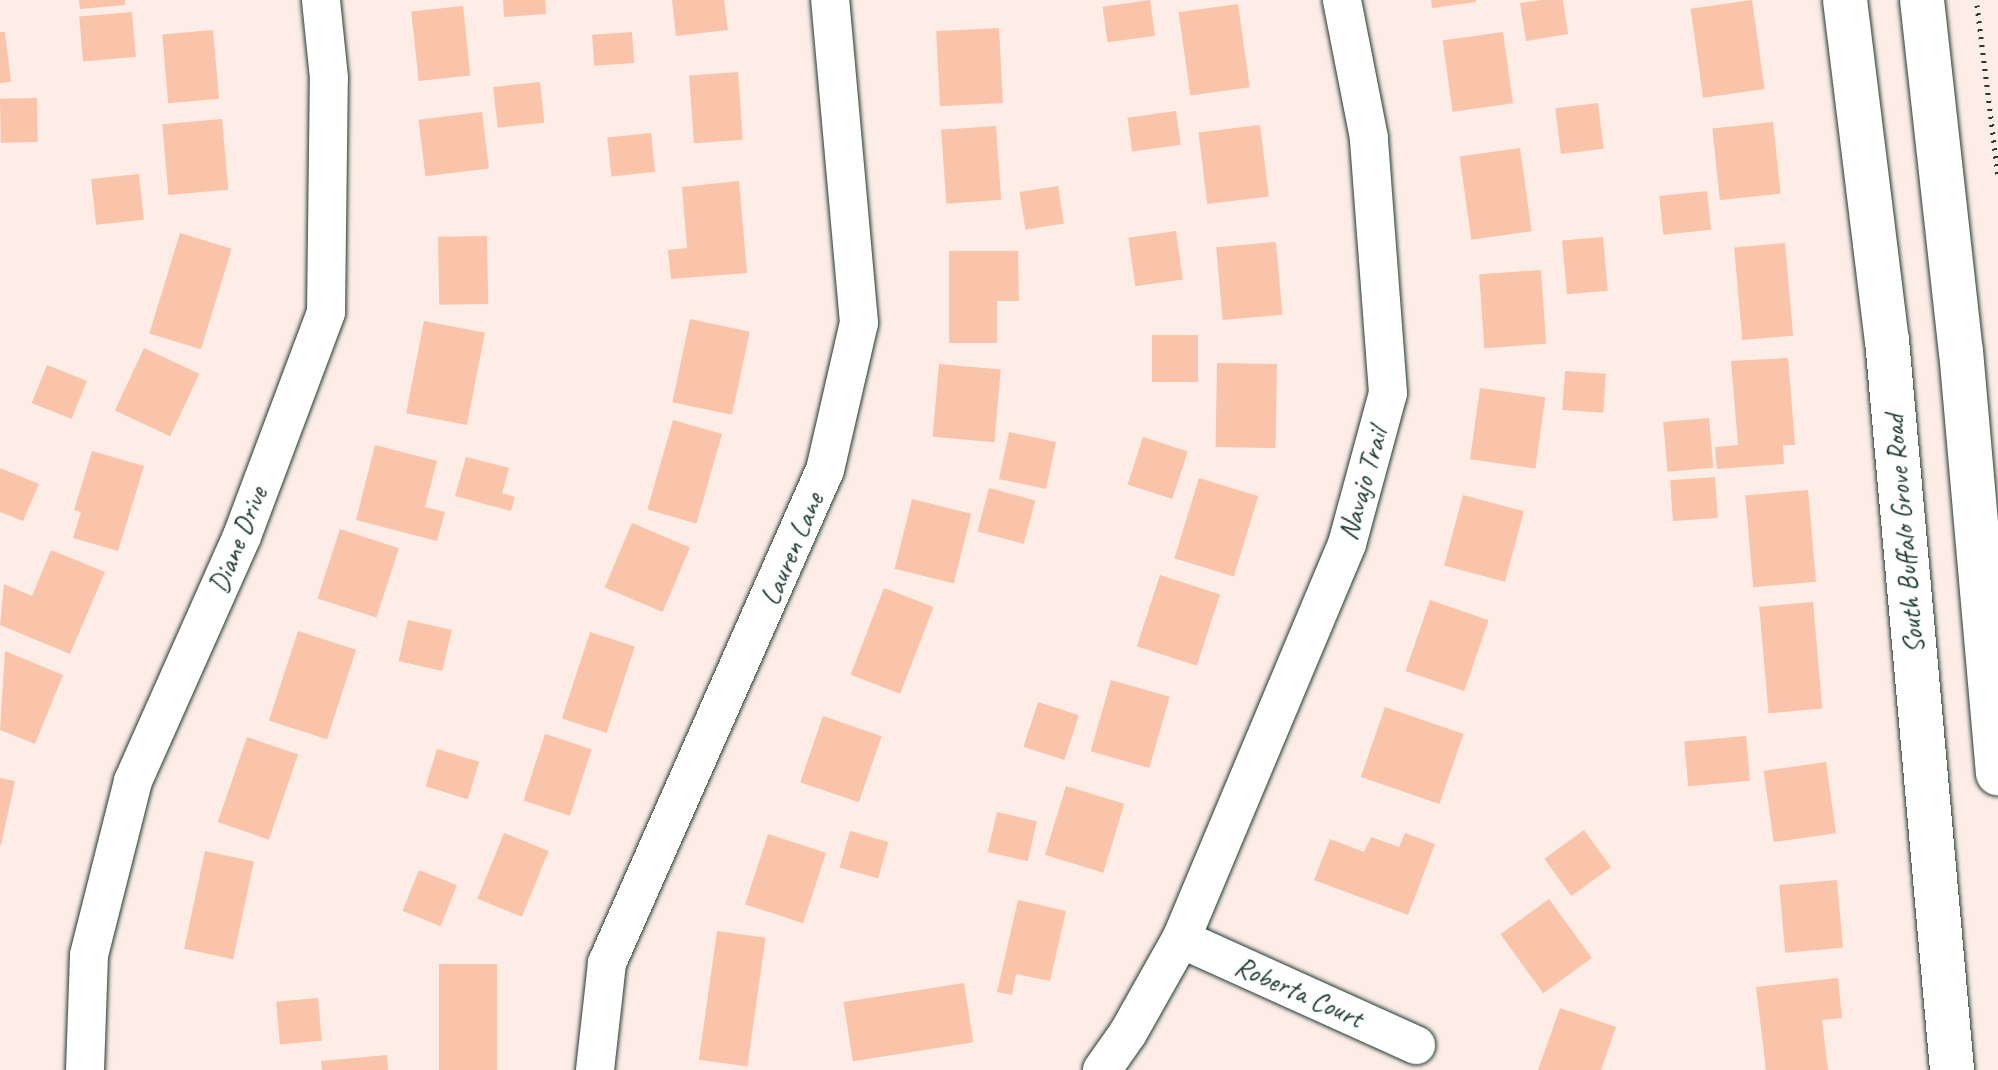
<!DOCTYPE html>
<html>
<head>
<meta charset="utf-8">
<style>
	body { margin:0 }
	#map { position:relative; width:1998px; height:1070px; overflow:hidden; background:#fdede6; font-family:Caveat,sans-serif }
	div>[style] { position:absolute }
	.building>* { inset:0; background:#f9c4aa; transform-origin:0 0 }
	.path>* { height:5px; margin-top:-2.5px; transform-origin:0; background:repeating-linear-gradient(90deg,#1f3d34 0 2px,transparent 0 8px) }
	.roads { filter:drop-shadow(0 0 2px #1f3d34) drop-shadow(0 0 2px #1f3d34) }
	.minor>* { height:38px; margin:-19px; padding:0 19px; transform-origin:19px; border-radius:19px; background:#fff }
	.secondary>* { height:44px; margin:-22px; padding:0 22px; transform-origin:22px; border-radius:22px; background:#fff }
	span { translate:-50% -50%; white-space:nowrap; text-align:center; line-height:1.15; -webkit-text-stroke:8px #fff; paint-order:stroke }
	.street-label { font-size:28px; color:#1f3d34 }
</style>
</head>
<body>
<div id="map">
	<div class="building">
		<div style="clip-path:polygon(79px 0,125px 0,125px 5px,80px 9px)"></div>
		<div style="clip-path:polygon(503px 0,545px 0,546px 14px,504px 17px)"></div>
		<div style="clip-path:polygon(672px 0,724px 0,728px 30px,676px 36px)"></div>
		<div style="left:1150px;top:0;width:36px;height:48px;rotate:82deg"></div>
		<div style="clip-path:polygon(1431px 0,1476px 0,1476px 2px,1432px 8px)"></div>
		<div style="clip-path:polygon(1541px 0,1563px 0,1568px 34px,1526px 41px,1520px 3px)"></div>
		<div style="left:1752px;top:0;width:90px;height:62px;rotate:82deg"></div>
		<div style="left:1238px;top:4px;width:84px;height:60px;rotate:82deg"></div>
		<div style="left:463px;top:6px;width:70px;height:52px;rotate:84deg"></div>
		<div style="left:132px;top:12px;width:45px;height:53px;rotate:85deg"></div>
		<div style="left:999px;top:28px;width:75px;height:63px;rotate:87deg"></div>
		<div style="left:213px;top:30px;width:69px;height:51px;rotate:85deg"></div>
		<div style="clip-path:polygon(0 32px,5px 32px,11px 82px,0 83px)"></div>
		<div style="left:632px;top:32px;width:31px;height:40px;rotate:86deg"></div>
		<div style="left:1503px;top:32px;width:72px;height:61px;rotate:82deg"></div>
		<div style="left:738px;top:72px;width:68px;height:49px;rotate:86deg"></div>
		<div style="left:540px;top:82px;width:41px;height:47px;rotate:84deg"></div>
		<div style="left:37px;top:98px;width:44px;height:37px;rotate:89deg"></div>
		<div style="left:1598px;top:103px;width:46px;height:43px;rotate:83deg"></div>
		<div style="left:1176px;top:111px;width:34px;height:49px;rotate:82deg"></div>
		<div style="left:482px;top:112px;width:57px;height:64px;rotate:83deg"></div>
		<div style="left:222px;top:119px;width:71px;height:60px;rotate:85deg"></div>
		<div style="left:1773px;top:122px;width:72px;height:61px;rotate:84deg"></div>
		<div style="left:1260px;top:125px;width:72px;height:62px;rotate:83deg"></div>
		<div style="left:996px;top:126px;width:74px;height:55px;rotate:86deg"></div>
		<div style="left:651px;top:133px;width:39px;height:44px;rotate:84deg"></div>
		<div style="left:1520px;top:148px;width:84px;height:61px;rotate:82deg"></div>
		<div style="left:139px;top:174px;width:46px;height:48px;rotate:84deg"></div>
		<div style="clip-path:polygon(739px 181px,747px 273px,671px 279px,668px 250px,687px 248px,682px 187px)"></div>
		<div style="left:1058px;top:186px;width:38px;height:39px;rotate:81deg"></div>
		<div style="left:1707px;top:191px;width:39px;height:48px;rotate:84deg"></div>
		<div style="left:1176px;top:231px;width:49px;height:48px;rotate:82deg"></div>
		<div style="left:180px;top:233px;width:54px;height:105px;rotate:17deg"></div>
		<div style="left:487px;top:236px;width:68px;height:49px;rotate:89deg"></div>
		<div style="left:1603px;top:237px;width:54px;height:41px;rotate:85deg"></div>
		<div style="left:1276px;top:242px;width:73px;height:60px;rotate:85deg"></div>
		<div style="left:1785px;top:243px;width:93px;height:51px;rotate:85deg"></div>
		<div style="clip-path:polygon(949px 251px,1018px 251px,1019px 301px,997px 301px,997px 343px,949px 343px)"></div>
		<div style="left:1541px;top:270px;width:74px;height:62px;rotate:86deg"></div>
		<div style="left:690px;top:319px;width:61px;height:85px;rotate:12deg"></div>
		<div style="left:424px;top:321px;width:62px;height:94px;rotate:11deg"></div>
		<div style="left:1152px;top:335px;width:46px;height:47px"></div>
		<div style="left:144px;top:348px;width:61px;height:69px;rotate:25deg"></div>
		<div style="clip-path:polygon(1788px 358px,1795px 445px,1783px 445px,1784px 464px,1717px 469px,1715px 447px,1738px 445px,1731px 361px)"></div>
		<div style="left:1217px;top:363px;width:60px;height:84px;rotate:1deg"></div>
		<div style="left:939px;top:364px;width:62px;height:73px;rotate:5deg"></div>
		<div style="left:47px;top:365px;width:43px;height:41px;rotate:22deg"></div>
		<div style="left:1565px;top:371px;width:41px;height:39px;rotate:4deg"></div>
		<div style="left:1480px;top:388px;width:66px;height:72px;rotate:8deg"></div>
		<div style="left:1709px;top:418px;width:50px;height:46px;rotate:85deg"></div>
		<div style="left:673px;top:420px;width:51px;height:93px;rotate:16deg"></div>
		<div style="left:1009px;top:432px;width:48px;height:48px;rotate:12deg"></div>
		<div style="left:1143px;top:437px;width:47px;height:50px;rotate:18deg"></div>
		<div style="clip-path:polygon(375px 445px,437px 461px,425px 507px,445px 512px,437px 541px,356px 520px)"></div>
		<div style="clip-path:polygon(92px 451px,144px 466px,118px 551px,73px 538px,81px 512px,74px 510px)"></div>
		<div style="clip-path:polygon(466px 457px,509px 468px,502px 493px,515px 497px,511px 511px,455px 496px)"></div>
		<div style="clip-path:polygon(0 468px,39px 484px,23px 521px,0 512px)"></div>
		<div style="left:1715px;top:477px;width:41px;height:45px;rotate:86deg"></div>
		<div style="left:1199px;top:478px;width:62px;height:84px;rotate:17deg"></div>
		<div style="left:989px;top:488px;width:48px;height:45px;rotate:15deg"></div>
		<div style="left:1808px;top:490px;width:92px;height:63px;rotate:85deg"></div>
		<div style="left:1463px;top:495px;width:63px;height:73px;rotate:15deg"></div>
		<div style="left:912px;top:499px;width:61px;height:72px;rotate:14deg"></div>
		<div style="left:632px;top:523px;width:63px;height:70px;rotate:23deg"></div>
		<div style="left:340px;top:529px;width:62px;height:73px;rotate:18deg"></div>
		<div style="clip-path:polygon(51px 550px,105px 572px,70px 654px,0 625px,4px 584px,32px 596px)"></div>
		<div style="left:1160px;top:575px;width:63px;height:75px;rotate:18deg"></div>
		<div style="left:884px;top:588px;width:53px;height:93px;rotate:21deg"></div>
		<div style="left:1430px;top:600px;width:62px;height:75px;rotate:19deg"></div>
		<div style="left:1813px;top:602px;width:107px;height:54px;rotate:85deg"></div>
		<div style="left:408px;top:620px;width:45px;height:42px;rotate:13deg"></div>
		<div style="left:298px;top:631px;width:61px;height:94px;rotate:18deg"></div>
		<div style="left:590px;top:632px;width:47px;height:91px;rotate:18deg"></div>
		<div style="clip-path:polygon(5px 651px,63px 675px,35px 744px,0 730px)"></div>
		<div style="left:1111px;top:680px;width:61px;height:74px;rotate:16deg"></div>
		<div style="left:1038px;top:702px;width:43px;height:47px;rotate:18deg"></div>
		<div style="left:1385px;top:707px;width:83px;height:74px;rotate:19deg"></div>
		<div style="left:823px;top:716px;width:62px;height:70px;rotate:19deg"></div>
		<div style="left:545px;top:734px;width:49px;height:70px;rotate:18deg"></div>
		<div style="left:1746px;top:736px;width:45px;height:62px;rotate:85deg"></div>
		<div style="left:247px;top:737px;width:54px;height:90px;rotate:19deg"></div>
		<div style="left:437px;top:749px;width:44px;height:39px;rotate:17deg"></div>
		<div style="left:1826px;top:762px;width:72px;height:63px;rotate:82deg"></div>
		<div style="clip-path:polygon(0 778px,15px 781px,1px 845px,0 845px)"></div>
		<div style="left:1066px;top:786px;width:61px;height:72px;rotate:17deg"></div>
		<div style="left:997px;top:812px;width:41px;height:41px;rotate:13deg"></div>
		<div style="left:1584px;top:830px;width:46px;height:49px;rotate:54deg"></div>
		<div style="left:850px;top:831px;width:40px;height:38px;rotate:16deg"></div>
		<div style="left:504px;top:833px;width:48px;height:71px;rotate:22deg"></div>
		<div style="clip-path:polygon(1405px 833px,1435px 844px,1408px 915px,1314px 880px,1330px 839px,1364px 852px,1371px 837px,1399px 847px)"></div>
		<div style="left:768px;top:834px;width:61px;height:74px;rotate:18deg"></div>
		<div style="left:205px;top:851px;width:50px;height:100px;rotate:12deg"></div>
		<div style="left:419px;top:870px;width:41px;height:44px;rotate:22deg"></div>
		<div style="left:1837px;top:880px;width:68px;height:58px;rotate:85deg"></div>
		<div style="left:1549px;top:899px;width:73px;height:60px;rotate:54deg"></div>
		<div style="clip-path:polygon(1018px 900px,1066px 911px,1050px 981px,1016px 974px,1012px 995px,997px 992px)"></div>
		<div style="left:717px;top:931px;width:49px;height:130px;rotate:8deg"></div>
		<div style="left:439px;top:964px;width:58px;height:106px"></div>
		<div style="clip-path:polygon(1838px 978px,1842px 1018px,1822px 1020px,1828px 1070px,1766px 1070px,1756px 987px)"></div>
		<div style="left:964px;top:983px;width:60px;height:122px;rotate:81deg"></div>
		<div style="left:318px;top:998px;width:43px;height:42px;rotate:85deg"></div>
		<div style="clip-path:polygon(1560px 1008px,1616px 1027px,1601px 1070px,1538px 1070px)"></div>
		<div style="clip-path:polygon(387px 1055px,388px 1070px,322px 1070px,321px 1061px)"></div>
	</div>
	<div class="path">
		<div style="left:1977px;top:5px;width:173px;rotate:83deg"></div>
	</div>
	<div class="roads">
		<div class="minor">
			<div style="left:1181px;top:939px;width:258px;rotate:24.3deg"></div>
			<div style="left:85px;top:1070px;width:115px;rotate:-88deg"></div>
			<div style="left:89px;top:955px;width:179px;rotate:-75.8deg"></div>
			<div style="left:133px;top:781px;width:268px;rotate:-66deg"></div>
			<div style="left:242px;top:536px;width:239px;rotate:-69.4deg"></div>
			<div style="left:326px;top:312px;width:234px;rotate:-89.3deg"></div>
			<div style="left:329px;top:78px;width:78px;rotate:-95.9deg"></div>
			<div style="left:595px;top:1070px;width:108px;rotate:-83.6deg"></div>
			<div style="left:607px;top:963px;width:539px;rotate:-66.15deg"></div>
			<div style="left:825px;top:470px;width:151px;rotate:-77deg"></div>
			<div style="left:859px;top:323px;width:324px;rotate:-95.1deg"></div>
			<div style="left:1102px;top:1070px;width:45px;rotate:-54.9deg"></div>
			<div style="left:1128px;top:1033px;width:108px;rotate:-60.6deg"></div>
			<div style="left:1181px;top:939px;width:428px;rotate:-67.2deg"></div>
			<div style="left:1347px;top:544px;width:156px;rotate:-74.8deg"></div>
			<div style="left:1388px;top:393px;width:256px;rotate:-94.3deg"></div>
			<div style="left:1369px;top:138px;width:141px;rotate:-101.1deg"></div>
		</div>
		<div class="secondary">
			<div style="left:1845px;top:0;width:343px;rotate:83deg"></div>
			<div style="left:1887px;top:340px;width:733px;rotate:84.91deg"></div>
			<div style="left:1922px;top:0;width:353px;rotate:83.7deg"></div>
			<div style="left:1961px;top:351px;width:424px;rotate:85deg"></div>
		</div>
	</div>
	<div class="street-label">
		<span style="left:1363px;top:484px;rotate:-74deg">Navajo Trail</span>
		<span style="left:1904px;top:534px;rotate:-95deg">South Buffalo Grove Road</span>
		<span style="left:238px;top:540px;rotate:-68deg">Diane Drive</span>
		<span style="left:792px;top:549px;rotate:-67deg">Lauren Lane</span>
		<span style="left:1299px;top:992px;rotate:24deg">Roberta Court</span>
	</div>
</div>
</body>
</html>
